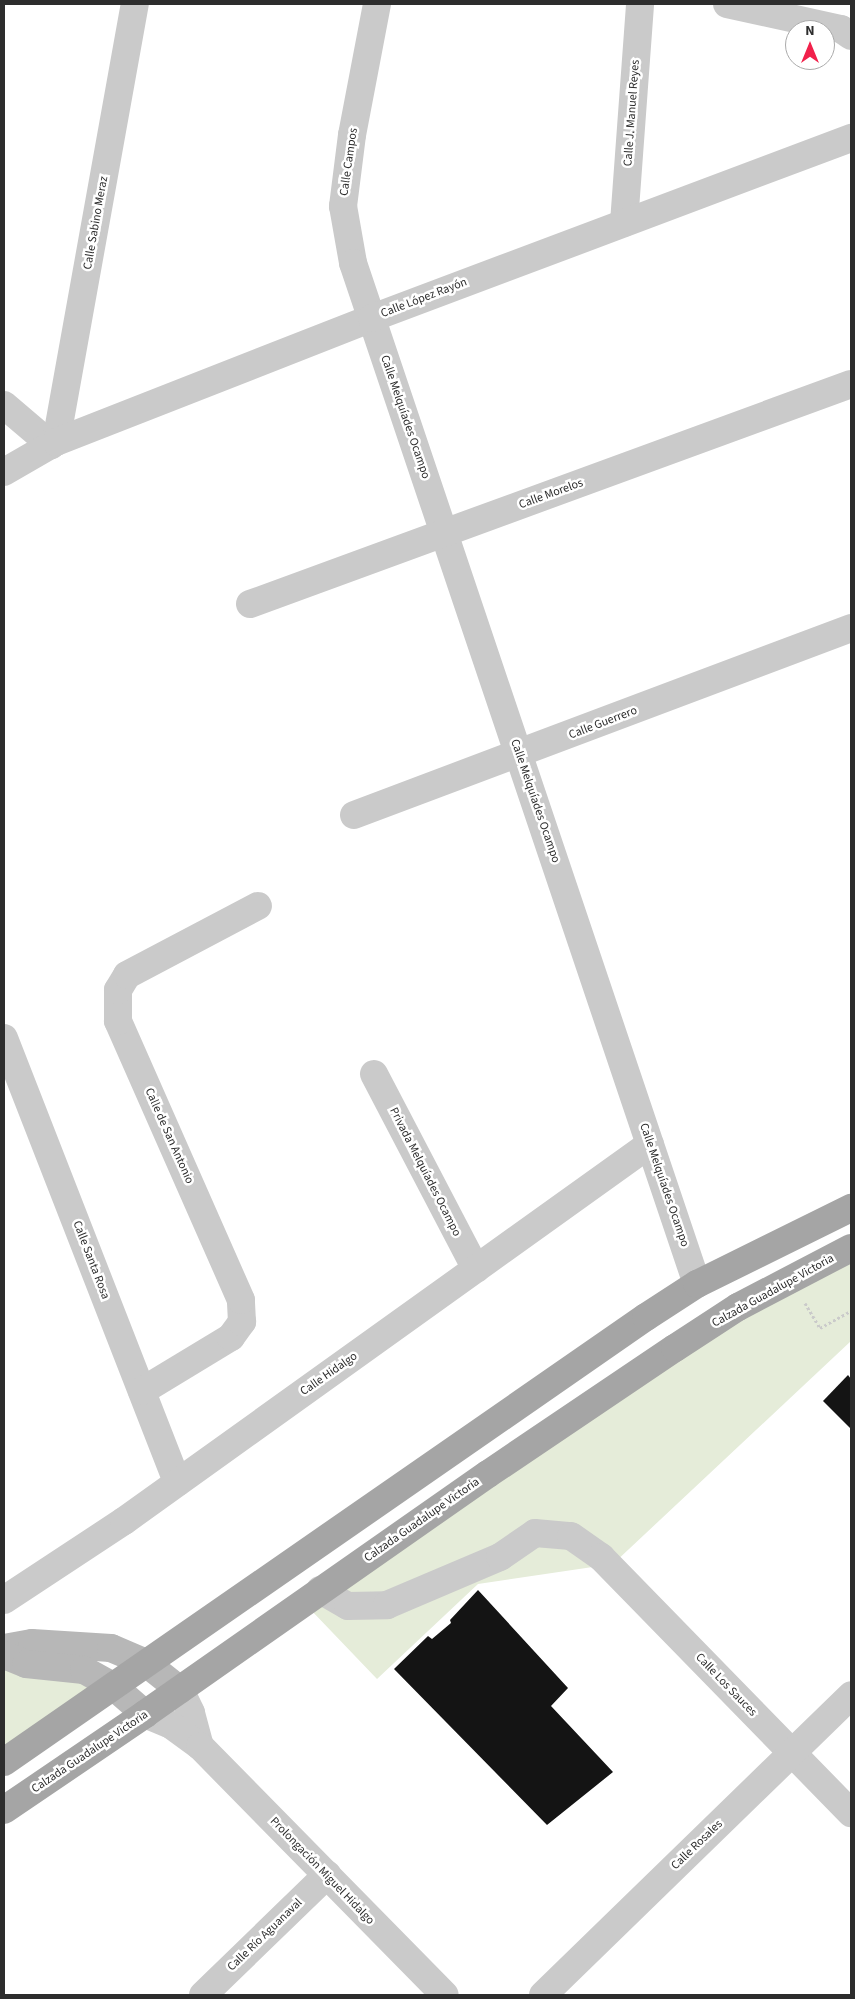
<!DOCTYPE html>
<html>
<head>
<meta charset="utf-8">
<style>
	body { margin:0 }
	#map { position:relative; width:855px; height:1999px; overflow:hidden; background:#fff; font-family:"Source Sans 3",sans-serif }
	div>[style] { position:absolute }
	.green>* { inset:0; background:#e5ecd9 }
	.building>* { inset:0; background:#141414 }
	.path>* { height:3px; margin-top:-1.5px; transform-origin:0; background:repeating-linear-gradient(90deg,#cacaca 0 2.5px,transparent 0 5px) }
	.street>* { height:28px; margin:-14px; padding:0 14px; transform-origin:14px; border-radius:14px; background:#cacaca }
	.secondary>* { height:28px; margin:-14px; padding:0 14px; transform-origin:14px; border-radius:14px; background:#b7b7b7 }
	.primary>* { height:28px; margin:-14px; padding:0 14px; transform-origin:14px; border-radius:14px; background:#a5a5a5 }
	span { translate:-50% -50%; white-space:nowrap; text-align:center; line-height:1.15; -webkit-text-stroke:5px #fff; paint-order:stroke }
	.street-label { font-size:12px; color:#2d2d2d }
	.frame { position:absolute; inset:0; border:5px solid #2d2d2d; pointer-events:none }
	.north { position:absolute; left:785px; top:20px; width:50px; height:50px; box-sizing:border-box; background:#fff; border:1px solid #ababab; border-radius:50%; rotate:0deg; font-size:14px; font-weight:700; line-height:20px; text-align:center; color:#2d2d2d }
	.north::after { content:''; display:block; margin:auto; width:18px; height:22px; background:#f1214b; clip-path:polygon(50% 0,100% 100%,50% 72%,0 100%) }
</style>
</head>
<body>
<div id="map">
	<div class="green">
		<div style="clip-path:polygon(851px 1250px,851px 1341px,613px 1564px,478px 1584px,377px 1679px,309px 1608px,513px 1461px)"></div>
		<div style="clip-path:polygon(4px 1660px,102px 1686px,4px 1756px)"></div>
	</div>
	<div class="building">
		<div style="clip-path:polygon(848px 1375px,851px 1379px,851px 1429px,823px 1401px)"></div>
		<div style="clip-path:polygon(478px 1590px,568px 1688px,551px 1706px,613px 1772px,547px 1825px,394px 1669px,428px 1636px,432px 1639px,451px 1623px,450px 1620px)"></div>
	</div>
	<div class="path">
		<div style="left:805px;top:1303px;width:29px;rotate:59deg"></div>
		<div style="left:820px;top:1328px;width:35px;rotate:-29deg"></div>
	</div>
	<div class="street">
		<div style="left:377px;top:4px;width:133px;rotate:100.8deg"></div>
		<div style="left:352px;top:135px;width:72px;rotate:97.2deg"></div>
		<div style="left:343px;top:206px;width:58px;rotate:80deg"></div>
		<div style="left:353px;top:263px;width:1077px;rotate:71.38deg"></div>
		<div style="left:727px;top:4px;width:117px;rotate:12.4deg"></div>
		<div style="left:841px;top:29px;width:12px;rotate:35deg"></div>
		<div style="left:624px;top:223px;width:220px;rotate:-85.8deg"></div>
		<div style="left:4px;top:405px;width:62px;rotate:40.4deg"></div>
		<div style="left:56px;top:442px;width:445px;rotate:-79.8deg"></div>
		<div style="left:4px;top:472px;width:60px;rotate:-30deg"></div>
		<div style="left:56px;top:442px;width:339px;rotate:-21.4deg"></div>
		<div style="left:372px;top:318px;width:512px;rotate:-20.6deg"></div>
		<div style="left:250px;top:604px;width:640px;rotate:-20.11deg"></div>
		<div style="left:354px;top:815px;width:531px;rotate:-20.62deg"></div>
		<div style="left:4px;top:1038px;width:477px;rotate:68.7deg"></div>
		<div style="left:374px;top:1074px;width:220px;rotate:62.4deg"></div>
		<div style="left:142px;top:1391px;width:104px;rotate:-31.2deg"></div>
		<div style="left:231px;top:1337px;width:19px;rotate:-54deg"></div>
		<div style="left:242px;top:1322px;width:22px;rotate:-93deg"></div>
		<div style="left:241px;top:1300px;width:305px;rotate:-113.8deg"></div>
		<div style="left:118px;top:1021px;width:31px;rotate:-90deg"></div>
		<div style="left:118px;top:990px;width:17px;rotate:-59deg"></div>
		<div style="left:127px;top:975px;width:148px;rotate:-27.8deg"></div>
		<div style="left:320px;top:1590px;width:32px;rotate:30deg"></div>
		<div style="left:348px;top:1606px;width:39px;rotate:-1deg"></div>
		<div style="left:387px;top:1605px;width:123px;rotate:-23deg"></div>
		<div style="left:500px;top:1557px;width:42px;rotate:-34.4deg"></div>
		<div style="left:535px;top:1533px;width:36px;rotate:5deg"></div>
		<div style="left:571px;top:1536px;width:37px;rotate:35deg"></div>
		<div style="left:601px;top:1557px;width:358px;rotate:45.7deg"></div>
		<div style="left:4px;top:1600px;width:144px;rotate:-33.4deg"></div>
		<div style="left:124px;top:1521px;width:647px;rotate:-35.63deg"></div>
		<div style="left:180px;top:1690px;width:25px;rotate:64deg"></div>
		<div style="left:191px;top:1713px;width:34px;rotate:75deg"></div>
		<div style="left:145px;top:1714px;width:28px;rotate:23deg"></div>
		<div style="left:171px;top:1725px;width:36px;rotate:36deg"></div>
		<div style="left:200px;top:1746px;width:349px;rotate:45.5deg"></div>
		<div style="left:203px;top:1995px;width:173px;rotate:-44.1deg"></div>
		<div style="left:543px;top:1995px;width:430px;rotate:-44.2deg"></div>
	</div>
	<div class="secondary">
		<div style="left:4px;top:1648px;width:28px;rotate:-10deg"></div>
		<div style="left:32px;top:1643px;width:79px;rotate:3.6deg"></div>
		<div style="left:111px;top:1648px;width:38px;rotate:23deg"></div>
		<div style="left:146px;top:1663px;width:43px;rotate:38.5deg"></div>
		<div style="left:4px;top:1655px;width:24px;rotate:22deg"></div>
		<div style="left:26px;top:1664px;width:58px;rotate:5.9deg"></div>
		<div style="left:84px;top:1670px;width:33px;rotate:29deg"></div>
		<div style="left:113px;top:1686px;width:43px;rotate:41.2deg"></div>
	</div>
	<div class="primary">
		<div style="left:4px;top:1762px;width:781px;rotate:-34.73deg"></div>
		<div style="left:646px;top:1317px;width:61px;rotate:-32.9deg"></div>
		<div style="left:697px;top:1284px;width:172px;rotate:-26.3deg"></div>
		<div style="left:4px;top:1810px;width:171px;rotate:-34.2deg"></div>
		<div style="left:145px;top:1714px;width:419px;rotate:-35deg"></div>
		<div style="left:488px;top:1474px;width:225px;rotate:-34deg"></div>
		<div style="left:675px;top:1348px;width:75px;rotate:-33.1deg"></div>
		<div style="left:738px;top:1307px;width:127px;rotate:-27.6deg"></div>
	</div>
	<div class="street-label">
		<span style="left:632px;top:113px;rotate:-86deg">Calle J. Manuel Reyes</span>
		<span style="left:349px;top:162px;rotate:-82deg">Calle Campos</span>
		<span style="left:96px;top:223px;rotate:-80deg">Calle Sabino Meraz</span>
		<span style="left:424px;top:298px;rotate:-21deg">Calle López Rayón</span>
		<span style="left:405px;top:417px;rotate:71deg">Calle Melquíades Ocampo</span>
		<span style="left:551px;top:494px;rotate:-20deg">Calle Morelos</span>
		<span style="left:603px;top:723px;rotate:-21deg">Calle Guerrero</span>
		<span style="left:535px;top:801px;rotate:71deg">Calle Melquíades Ocampo</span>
		<span style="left:169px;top:1136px;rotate:66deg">Calle de San Antonio</span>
		<span style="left:425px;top:1172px;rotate:63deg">Privada Melquíades Ocampo</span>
		<span style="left:664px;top:1185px;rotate:71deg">Calle Melquíades Ocampo</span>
		<span style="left:91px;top:1260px;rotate:69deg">Calle Santa Rosa</span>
		<span style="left:773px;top:1291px;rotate:-29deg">Calzada Guadalupe Victoria</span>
		<span style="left:329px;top:1374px;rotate:-35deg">Calle Hidalgo</span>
		<span style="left:422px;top:1520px;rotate:-35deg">Calzada Guadalupe Victoria</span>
		<span style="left:726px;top:1685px;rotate:46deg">Calle Los Sauces</span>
		<span style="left:90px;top:1752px;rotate:-34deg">Calzada Guadalupe Victoria</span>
		<span style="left:697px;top:1845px;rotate:-44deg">Calle Rosales</span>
		<span style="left:322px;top:1871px;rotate:46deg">Prolongación Miguel Hidalgo</span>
		<span style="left:265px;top:1935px;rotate:-44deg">Calle Río Aguanaval</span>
	</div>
	<div class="frame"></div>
	<div class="north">N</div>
</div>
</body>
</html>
